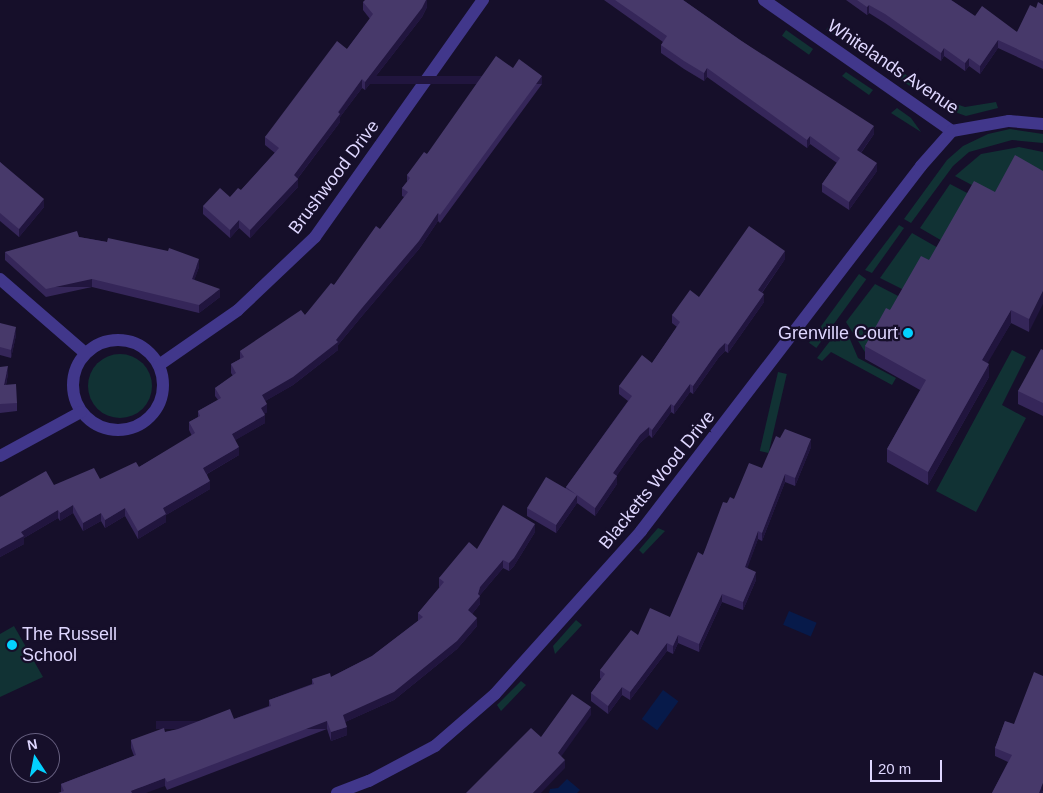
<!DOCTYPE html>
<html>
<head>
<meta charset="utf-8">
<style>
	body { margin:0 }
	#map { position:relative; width:1043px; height:793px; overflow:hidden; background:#160f2a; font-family:Arial,sans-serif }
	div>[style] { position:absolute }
	.green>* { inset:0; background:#113234; transform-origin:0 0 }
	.round { border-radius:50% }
	.water>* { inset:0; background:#071a4a; transform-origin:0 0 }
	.minor>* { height:12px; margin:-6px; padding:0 6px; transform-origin:6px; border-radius:6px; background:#41378b }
	.minor>.ring { margin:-6px; padding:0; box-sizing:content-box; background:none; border:12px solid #41378b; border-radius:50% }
	.wall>* { inset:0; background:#352659 }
	.shaded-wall>* { inset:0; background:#21153e; transform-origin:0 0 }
	.building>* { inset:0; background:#47396a }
	.dots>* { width:14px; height:14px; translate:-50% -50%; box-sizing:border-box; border:2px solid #160f2a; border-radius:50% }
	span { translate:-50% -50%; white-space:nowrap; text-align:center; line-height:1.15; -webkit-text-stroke:4.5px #160f2a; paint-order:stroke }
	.street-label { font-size:18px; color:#dfd7ff }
	.poi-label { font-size:18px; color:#dfd7ff }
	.right { translate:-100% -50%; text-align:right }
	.left { translate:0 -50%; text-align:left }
	.north { position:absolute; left:10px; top:733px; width:50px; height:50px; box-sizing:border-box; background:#160f2a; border:1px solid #665f7f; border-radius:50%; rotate:349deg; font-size:14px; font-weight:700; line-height:20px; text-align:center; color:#dfd7ff }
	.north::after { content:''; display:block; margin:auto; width:18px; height:22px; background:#03d1ff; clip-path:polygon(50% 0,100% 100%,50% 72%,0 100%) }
	.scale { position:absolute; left:870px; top:760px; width:72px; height:22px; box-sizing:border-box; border:2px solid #dfd7ff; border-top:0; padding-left:6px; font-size:15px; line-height:18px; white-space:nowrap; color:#dfd7ff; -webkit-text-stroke:4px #160f2a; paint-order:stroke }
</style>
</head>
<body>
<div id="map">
	<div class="green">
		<div style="left:831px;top:23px;width:32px;height:8px;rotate:36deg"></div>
		<div style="left:786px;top:30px;width:33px;height:7px;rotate:35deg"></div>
		<div style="left:883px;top:58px;width:39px;height:7px;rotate:36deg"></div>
		<div style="clip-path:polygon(846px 72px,873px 90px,869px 95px,842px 76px)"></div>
		<div style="clip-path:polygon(941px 99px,965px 107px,996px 102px,998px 108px,966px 116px,938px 106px)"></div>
		<div style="clip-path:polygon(897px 108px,911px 118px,921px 132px,891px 113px)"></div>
		<div style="clip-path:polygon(1010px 129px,1043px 134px,1043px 143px,1012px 140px,969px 152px,953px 166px,911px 223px,904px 219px,947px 160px,963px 146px,988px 134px)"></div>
		<div style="clip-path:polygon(1019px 147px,1043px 152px,1043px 182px,996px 198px,955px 176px,981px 154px)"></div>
		<div style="clip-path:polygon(950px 184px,971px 195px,944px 242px,920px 228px)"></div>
		<div style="clip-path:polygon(899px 225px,904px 228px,872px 273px,865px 270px)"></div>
		<div style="clip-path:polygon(912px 233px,940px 249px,906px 291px,880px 278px)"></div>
		<div style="left:859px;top:274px;width:9px;height:85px;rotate:36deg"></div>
		<div style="clip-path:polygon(875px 284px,902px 298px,865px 352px,846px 322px)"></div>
		<div style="clip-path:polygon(840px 328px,849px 337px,858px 358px,896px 378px,892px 385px,831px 352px,822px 361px,817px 358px)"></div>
		<div style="clip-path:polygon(1012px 350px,1026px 357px,1002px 405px,1026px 418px,976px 512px,936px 491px)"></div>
		<div class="round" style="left:88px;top:354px;width:64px;height:64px"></div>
		<div style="left:778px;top:372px;width:9px;height:81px;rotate:13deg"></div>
		<div style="clip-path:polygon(658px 528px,665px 531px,643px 554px,639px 550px)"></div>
		<div style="clip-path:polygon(576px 620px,582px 625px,555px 654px,553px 646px)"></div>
		<div style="clip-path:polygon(14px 626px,43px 677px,0 697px,0 634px)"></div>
		<div style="clip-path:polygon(521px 681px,526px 685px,501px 711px,497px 705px)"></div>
	</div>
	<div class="water">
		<div style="left:789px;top:611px;width:30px;height:15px;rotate:23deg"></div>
		<div style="left:663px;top:690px;width:19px;height:36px;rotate:36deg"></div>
		<div style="clip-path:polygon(567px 779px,580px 790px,577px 793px,549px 793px,550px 789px,558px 788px)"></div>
	</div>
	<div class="minor">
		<div style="left:764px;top:0;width:229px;rotate:34.9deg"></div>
		<div style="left:952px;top:131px;width:58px;rotate:-10deg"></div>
		<div style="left:1009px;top:121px;width:34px;rotate:5deg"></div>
		<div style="left:0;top:279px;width:113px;rotate:41deg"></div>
		<div class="ring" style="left:73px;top:340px;width:78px;height:78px"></div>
		<div style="left:159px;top:365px;width:96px;rotate:-34.8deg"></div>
		<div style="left:238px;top:310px;width:106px;rotate:-43.5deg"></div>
		<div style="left:315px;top:237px;width:291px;rotate:-54.7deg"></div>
		<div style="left:0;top:456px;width:92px;rotate:-28.5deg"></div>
		<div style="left:337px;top:793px;width:34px;rotate:-21deg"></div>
		<div style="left:369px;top:781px;width:75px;rotate:-27.9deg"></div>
		<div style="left:435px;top:746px;width:79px;rotate:-40.9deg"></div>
		<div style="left:495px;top:694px;width:219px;rotate:-48.1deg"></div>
		<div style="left:641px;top:531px;width:460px;rotate:-52.5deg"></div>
		<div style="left:921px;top:166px;width:47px;rotate:-48.5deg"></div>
	</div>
	<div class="wall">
		<div style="clip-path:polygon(427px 0,427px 7px,422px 17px,365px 90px,362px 88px,340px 117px,340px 122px,298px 178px,298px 187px,250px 238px,239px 228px,230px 238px,203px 214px,203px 206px,230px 197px,241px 190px,275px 153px,265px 145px,265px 137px,347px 49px,370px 19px,363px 10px,363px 2px)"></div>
		<div style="clip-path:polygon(604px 0,683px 0,874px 134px,861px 153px,877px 171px,849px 210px,822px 192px,822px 184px,837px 163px,810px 144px,807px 148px,707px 77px,704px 81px,684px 69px,661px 53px,661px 45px,663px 42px)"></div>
		<div style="clip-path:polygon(846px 0,951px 0,975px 16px,1017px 32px,1036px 8px,1043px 5px,1043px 69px,998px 48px,980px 74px,969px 66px,965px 71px,944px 56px,941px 61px,885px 23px,869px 13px,867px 15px)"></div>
		<div style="clip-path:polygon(513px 68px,542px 84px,440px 223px,438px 221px,419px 249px,362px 316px,338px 345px,338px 350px,293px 385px,265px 401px,267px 412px,264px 414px,265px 423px,235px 440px,239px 455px,207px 474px,210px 489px,166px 515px,166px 522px,138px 539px,125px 516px,105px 528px,101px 521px,83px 531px,73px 513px,60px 521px,58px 518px,24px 538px,24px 544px,0 557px,0 497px,54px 485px,100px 479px,139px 467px,192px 436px,189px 430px,189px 422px,198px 417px,198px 411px,218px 400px,215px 396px,215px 388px,233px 376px,231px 373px,231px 364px,240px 359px,240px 351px,305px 315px,334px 285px,380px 229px,404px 197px,402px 196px,402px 188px,407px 182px,407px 175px,427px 154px)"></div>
		<div style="clip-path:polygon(0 162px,44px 207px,19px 237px,0 221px)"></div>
		<div style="clip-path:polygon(1043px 171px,1029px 332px,1011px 323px,987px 363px,989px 377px,928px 485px,887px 462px,887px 449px,920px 390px,865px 359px,865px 346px,890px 310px,929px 260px,995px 192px)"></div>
		<div style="clip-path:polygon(79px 237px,107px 242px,199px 267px,194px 280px,220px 297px,199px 313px,92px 287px,46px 297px,5px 260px,5px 252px)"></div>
		<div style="clip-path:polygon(785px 259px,762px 293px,764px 302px,728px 353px,725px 351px,719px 357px,693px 394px,690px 392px,674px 414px,671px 412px,652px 438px,649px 435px,640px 443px,617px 475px,617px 484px,595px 516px,577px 503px,556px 533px,527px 516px,527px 508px,566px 488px,566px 487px,628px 401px,619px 394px,619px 386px,652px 363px,677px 327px,672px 323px,672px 315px,699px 297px)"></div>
		<div style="clip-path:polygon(0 323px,16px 335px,11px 358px,0 355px)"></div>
		<div style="clip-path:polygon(1043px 350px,1043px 416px,1018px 404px,1018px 391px)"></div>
		<div style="clip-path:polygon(0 367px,8px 374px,6px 385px,17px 403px,17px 411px,0 413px)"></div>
		<div style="clip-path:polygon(811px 447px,795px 486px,785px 482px,762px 541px,758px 539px,747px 568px,756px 580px,743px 610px,722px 602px,699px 652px,678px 643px,673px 654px,667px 651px,630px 700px,622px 695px,608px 714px,591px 701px,591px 693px,601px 679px,600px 678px,600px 670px,638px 635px,670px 617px,703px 555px,727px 503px,734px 499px,762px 468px)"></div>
		<div style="clip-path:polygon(535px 532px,514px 566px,509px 571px,503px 568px,480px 595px,480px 604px,472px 614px,477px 626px,457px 649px,394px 700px,345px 722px,347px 735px,331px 741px,327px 729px,167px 790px,165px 786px,61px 792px,61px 784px,134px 756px,131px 748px,131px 740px,165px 732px,234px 719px,269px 706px,269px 700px,312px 684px,312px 679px,331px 677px,372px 656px,418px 621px,418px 613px,440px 587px,439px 587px,439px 578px,477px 549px)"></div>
		<div style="clip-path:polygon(1005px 721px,1043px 792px,1042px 793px,992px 793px,1008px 762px,995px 756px,995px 748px)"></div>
	</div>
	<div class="shaded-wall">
		<div style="clip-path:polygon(426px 0,427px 0,427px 7px,422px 17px,365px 90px,365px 82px)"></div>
		<div style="clip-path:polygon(869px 5px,869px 13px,867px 15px,867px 7px)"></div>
		<div style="clip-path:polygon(998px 40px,998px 48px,980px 74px,980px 66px)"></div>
		<div style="clip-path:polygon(944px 48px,944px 56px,941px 61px,941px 53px)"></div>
		<div style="clip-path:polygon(969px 58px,969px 66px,965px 71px,965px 63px)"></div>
		<div style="clip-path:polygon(707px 68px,707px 77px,704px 81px,704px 73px)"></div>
		<div style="left:542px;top:76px;width:8px;height:172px;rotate:90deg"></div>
		<div style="clip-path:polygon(362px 79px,362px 88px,340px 117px,340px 122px,294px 183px,294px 175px)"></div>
		<div style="clip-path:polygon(874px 126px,874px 134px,857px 158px,857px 150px)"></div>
		<div style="clip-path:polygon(810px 136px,810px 144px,807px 148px,807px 140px)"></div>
		<div style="clip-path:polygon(877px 163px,877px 171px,849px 210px,849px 202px)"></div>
		<div style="clip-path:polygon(298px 179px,298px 187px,250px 238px,250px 230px)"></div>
		<div style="clip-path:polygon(44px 199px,44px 207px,19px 237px,19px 229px)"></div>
		<div style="clip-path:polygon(438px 213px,438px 221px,419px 249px,362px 316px,338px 345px,338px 350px,293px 385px,262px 403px,262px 395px)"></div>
		<div style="clip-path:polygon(239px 220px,239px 228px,230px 238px,230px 230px)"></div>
		<div style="clip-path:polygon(785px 251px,785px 259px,758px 298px,758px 290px)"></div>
		<div style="clip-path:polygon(199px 259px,199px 267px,192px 287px,192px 279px)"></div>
		<div style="left:92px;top:279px;width:8px;height:47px;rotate:90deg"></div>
		<div style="clip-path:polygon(220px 289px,220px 297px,199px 313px,199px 305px)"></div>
		<div style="clip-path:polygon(1043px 291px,1043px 304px,1029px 332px,1029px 319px)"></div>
		<div style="clip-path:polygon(764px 294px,764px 302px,728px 353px,728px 345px)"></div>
		<div style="clip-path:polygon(1011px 310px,1011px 323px,982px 373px,982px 360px)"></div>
		<div style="clip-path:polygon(16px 327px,16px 335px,11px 358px,11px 350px)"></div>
		<div style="clip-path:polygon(725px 343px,725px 351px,719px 357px,693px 394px,693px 386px,719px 349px)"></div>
		<div style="clip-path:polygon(989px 364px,989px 377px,928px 485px,928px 472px)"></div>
		<div style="clip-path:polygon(8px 366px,8px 374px,4px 393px,4px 385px)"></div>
		<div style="clip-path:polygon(690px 384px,690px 392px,674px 414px,674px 406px)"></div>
		<div style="clip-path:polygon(267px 404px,267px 412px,261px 416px,261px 408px)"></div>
		<div style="clip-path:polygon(671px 404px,671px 412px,652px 438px,652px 430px)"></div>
		<div style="clip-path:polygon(265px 415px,265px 423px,232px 442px,232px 434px)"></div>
		<div style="clip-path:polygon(649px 427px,649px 435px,640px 443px,613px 481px,613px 473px,640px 435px)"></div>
		<div style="clip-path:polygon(811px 439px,811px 447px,795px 486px,795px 478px)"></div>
		<div style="clip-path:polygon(239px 447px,239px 455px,203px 476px,203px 468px)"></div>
		<div style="clip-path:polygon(785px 474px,785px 482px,762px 541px,762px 533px)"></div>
		<div style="clip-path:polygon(617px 476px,617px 484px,595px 516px,595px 508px)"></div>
		<div style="clip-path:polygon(210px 481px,210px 489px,166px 515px,166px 522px,138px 539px,138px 531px,163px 508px)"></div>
		<div style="clip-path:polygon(577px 495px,577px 503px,556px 533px,556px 525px)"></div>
		<div style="clip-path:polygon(73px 505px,73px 513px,60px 521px,60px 513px)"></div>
		<div style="clip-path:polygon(125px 508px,125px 516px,105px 528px,105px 520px)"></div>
		<div style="clip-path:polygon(58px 510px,58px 518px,24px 538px,24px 544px,0 557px,0 549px,21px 532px)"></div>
		<div style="clip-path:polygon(101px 513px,101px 521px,83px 531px,83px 523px)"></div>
		<div style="clip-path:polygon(535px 524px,535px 532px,514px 566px,509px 571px,509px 563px)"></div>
		<div style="clip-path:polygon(758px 531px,758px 539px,745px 575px,745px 567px)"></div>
		<div style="clip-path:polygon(503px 560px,503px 568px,480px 595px,480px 604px,468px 619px,468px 610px,478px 594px,480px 587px)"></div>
		<div style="clip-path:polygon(756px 572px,756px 580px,743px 610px,743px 602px)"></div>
		<div style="clip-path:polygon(722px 594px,722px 602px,699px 652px,699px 644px)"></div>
		<div style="clip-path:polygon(477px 618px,477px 626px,457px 649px,394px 700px,343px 723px,343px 715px)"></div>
		<div style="clip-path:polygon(678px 635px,678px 643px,673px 654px,673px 646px)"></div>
		<div style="clip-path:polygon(667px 643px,667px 651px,630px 700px,630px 692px)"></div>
		<div style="clip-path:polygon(622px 687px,622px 695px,608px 714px,608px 706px)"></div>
		<div style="clip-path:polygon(591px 707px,591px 715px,558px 761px,558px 753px)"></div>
		<div style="left:327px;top:721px;width:8px;height:171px;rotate:90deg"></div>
		<div style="clip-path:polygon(347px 727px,347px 735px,331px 741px,331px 732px)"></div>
		<div style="clip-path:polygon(565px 760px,565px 768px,541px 793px,533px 793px)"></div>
		<div style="clip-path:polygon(165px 778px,165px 786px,146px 793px,131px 793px,131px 791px)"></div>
		<div style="clip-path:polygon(1043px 783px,1042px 793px,1039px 793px)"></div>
	</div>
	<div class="building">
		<div style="clip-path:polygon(365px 0,426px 0,422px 8px,365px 82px,362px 79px,338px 112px,340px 114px,294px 175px,298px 179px,250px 230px,239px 220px,230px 230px,203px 206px,220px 188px,230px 197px,238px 188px,241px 190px,279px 148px,265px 137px,337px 41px,347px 49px,373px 14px,363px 2px)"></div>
		<div style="clip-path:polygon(615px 0,683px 0,740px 40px,874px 126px,857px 150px,877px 163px,849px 202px,822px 184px,840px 158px,810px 136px,807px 140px,707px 68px,704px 73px,684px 61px,661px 45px,667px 36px)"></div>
		<div style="clip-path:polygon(857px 0,951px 0,975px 16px,982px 6px,1017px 32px,1030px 5px,1036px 8px,1038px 2px,1043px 5px,1043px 61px,998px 40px,980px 66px,969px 58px,965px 63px,944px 48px,941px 53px,885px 14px,869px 5px,867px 7px)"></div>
		<div style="clip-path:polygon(496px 56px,513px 68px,519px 59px,542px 76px,440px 215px,438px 213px,419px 241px,362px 308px,336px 340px,338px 342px,293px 377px,262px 395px,267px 404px,261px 408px,265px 415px,232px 434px,239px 447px,203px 468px,210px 481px,163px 508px,166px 514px,138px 531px,125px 508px,105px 520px,101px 513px,83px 523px,73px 505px,60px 513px,58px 510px,21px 532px,24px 536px,0 549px,0 497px,46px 471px,54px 485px,94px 468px,100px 479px,136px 462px,139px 467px,195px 433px,189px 422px,200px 416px,198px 411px,221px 398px,215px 388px,236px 373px,231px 364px,244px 357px,240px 351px,301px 310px,305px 315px,331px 283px,334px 285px,376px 226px,380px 229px,408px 192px,402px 188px,410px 178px,407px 175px,424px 152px,427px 154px)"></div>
		<div style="clip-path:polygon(1015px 155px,1043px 171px,1043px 291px,1029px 319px,1011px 310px,982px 360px,989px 364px,928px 472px,887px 449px,926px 380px,865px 346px,886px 308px,890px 310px,921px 256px,929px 260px,974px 181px,995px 192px)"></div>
		<div style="clip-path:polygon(0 162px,44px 199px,19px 229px,0 213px)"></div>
		<div style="clip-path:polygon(749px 226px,785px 251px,758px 290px,764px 294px,728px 345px,725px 343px,719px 349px,693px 386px,690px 384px,674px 406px,671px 404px,652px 430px,649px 427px,640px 435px,613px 473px,617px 476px,595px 508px,577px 495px,556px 525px,527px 508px,546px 477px,577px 495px,566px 487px,632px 396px,619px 386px,642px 355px,652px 363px,680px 322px,672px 315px,690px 290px,699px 297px)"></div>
		<div style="clip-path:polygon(77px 231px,79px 237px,107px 242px,108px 238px,168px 251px,169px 248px,199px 259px,192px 279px,220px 289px,199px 305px,92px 279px,46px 289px,5px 252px)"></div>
		<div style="clip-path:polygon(0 323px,16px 327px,11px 350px,0 347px)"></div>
		<div style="clip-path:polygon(1041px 349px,1043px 350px,1043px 403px,1018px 391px)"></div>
		<div style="clip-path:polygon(8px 366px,4px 385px,16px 384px,17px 403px,0 404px,0 367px)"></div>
		<div style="clip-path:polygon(785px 429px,811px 439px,795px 478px,785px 474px,762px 533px,758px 531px,745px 567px,756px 572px,743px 602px,722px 594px,699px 644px,678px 635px,673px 646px,667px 643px,630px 692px,622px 687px,608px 706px,591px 693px,605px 674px,600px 670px,631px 630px,638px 635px,650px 608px,670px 617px,698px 552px,703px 555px,723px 502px,727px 503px,730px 497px,734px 499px,749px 463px,762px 468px,776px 436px,780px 438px)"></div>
		<div style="clip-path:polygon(503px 505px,535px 524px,514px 558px,509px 563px,503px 560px,480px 587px,478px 594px,480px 596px,468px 610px,477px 618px,457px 641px,394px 692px,343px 715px,347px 727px,331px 732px,327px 721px,167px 782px,165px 778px,131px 791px,132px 793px,58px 793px,64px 791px,61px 784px,136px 755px,131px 740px,164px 728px,165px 732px,178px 729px,230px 709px,234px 719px,271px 706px,269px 700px,314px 684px,312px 679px,330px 673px,331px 677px,372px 656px,423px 617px,418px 613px,444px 582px,439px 578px,469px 542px,477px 549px)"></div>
		<div style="clip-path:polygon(1034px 672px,1043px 676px,1043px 783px,1039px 793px,992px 793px,1012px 755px,995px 748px,1005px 721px,1014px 724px)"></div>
		<div style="clip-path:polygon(572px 694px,591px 707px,558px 753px,565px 760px,533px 793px,466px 793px,531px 728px,541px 737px)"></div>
	</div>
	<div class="dots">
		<div style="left:908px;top:333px;background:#03d1ff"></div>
		<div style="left:12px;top:645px;background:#03d1ff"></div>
	</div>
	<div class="street-label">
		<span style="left:893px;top:67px;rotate:34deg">Whitelands Avenue</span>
		<span style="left:334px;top:177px;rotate:-53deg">Brushwood Drive</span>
		<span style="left:657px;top:480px;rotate:-51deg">Blacketts Wood Drive</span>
	</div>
	<div class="poi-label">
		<span class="right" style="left:898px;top:333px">Grenville Court</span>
		<span class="left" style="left:22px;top:645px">The Russell<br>School</span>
	</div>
	<div class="north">N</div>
	<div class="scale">20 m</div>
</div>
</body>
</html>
